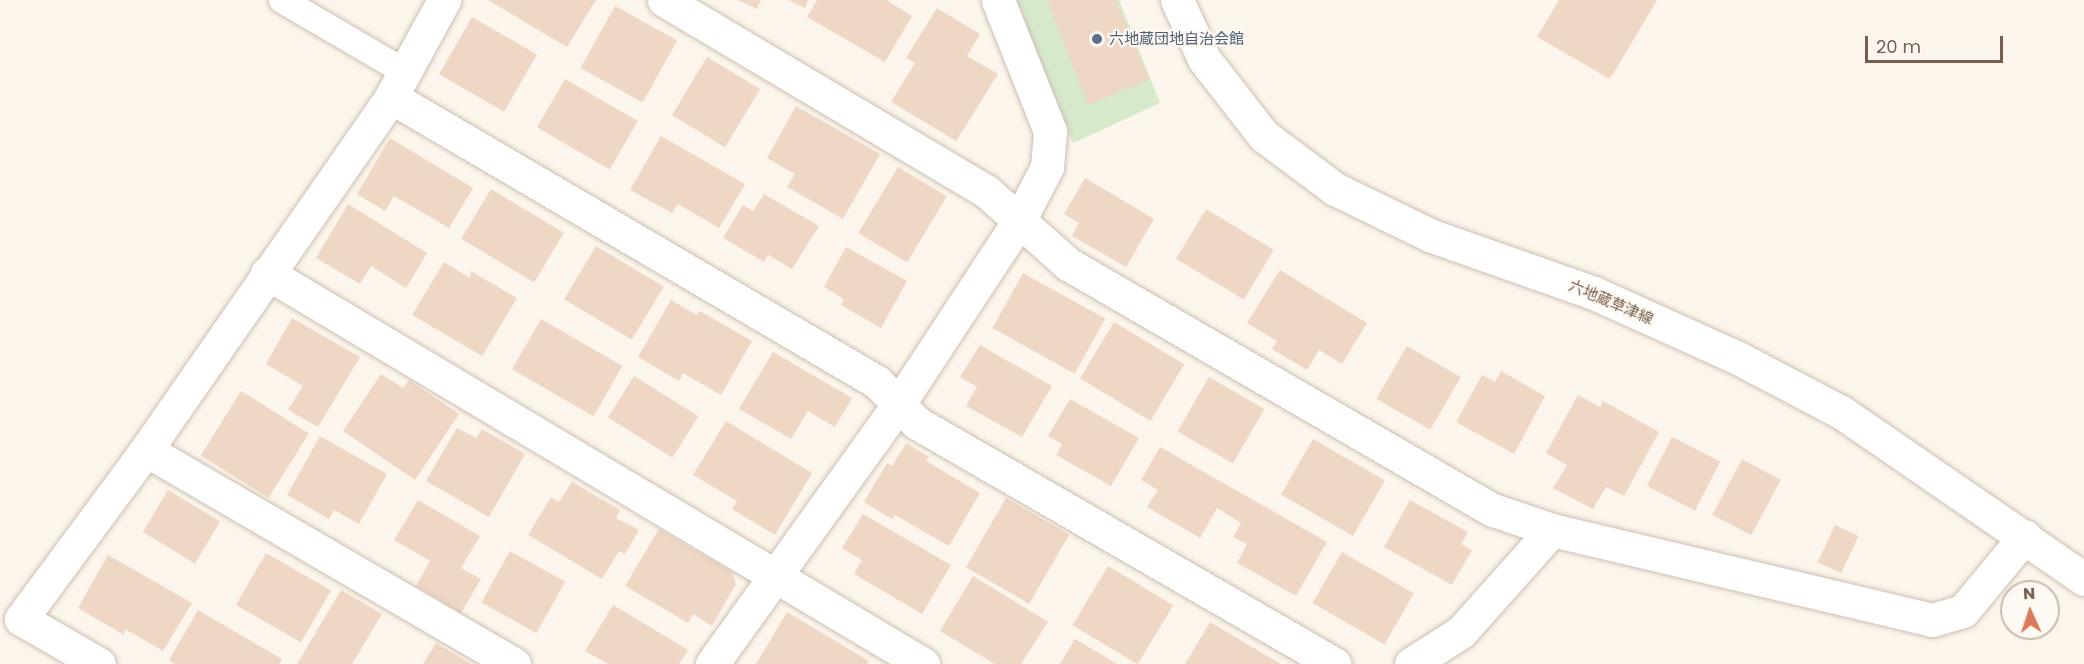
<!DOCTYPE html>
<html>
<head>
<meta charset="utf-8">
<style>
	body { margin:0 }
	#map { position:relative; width:2084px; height:664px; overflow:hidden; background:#fbf5eb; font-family:Poppins,"Noto Sans JP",sans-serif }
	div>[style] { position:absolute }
	.green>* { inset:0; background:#d6e9ca }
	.building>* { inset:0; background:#efd7c5; transform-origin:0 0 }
	.roads { filter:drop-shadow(0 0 2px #cdbeb1) drop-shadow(0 0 2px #cdbeb1) }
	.lane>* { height:26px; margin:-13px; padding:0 13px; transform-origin:13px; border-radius:13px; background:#fff }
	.street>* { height:33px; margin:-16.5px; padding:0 16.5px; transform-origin:16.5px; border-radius:16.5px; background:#fff }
	.secondary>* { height:33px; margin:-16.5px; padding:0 16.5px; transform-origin:16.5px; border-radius:16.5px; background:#fff }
	.dots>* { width:16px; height:16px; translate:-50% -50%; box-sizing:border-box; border:3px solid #fef9f2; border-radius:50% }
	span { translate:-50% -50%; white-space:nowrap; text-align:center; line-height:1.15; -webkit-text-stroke:4.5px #fef9f2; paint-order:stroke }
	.service-label { font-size:15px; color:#4e5e75 }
	.left { translate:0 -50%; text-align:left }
	.street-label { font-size:15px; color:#755e4f }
	.north { position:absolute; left:2000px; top:580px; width:60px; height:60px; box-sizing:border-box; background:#fef9f2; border:2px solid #c7bbb1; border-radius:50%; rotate:357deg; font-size:16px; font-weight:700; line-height:24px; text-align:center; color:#755e4f }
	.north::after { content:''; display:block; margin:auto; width:21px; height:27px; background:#db7a5b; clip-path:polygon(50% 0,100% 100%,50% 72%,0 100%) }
	.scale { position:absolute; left:1865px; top:36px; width:138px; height:27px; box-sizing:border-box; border:3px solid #755e4f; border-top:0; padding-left:8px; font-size:18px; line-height:21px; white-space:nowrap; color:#755e4f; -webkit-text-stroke:4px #fef9f2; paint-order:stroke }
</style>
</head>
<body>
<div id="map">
	<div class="green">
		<div style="clip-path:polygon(1014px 0,1119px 0,1160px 103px,1073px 143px)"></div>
	</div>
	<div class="building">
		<div style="clip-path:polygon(488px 0,596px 0,567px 47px)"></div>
		<div style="clip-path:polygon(738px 0,761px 0,757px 9px)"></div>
		<div style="clip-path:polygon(788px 0,808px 0,805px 8px)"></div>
		<div style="clip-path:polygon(817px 0,886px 0,912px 16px,885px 62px,807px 17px)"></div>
		<div style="clip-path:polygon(1047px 0,1116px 0,1149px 79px,1088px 105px)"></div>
		<div style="clip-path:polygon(1559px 0,1657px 0,1610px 79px,1537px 37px)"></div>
		<div style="left:615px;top:6px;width:71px;height:71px;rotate:29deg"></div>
		<div style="clip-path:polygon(937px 8px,980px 34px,967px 56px,998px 74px,956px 141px,891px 102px,915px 63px,906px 58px)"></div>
		<div style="left:472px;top:17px;width:75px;height:66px;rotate:30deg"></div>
		<div style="left:707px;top:57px;width:62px;height:68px;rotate:31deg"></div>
		<div style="left:565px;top:79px;width:84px;height:56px;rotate:30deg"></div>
		<div style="clip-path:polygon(796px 106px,880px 154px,843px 219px,787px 187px,795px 174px,767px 158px)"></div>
		<div style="clip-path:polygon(661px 136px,745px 184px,719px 228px,678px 204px,672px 213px,630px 190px)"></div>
		<div style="clip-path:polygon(390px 138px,473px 188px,449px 228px,394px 196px,385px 211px,357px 194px)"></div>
		<div style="left:898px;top:167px;width:57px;height:77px;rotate:31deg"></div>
		<div style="clip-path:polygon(1085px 178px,1154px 219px,1126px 267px,1072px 236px,1079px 223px,1064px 214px)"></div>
		<div style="left:491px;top:189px;width:85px;height:58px;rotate:31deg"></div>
		<div style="clip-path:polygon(764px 194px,819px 226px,792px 269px,768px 255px,764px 262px,723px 238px,743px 205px,753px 211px)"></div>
		<div style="clip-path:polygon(348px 204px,427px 253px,406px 288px,371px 266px,360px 284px,316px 258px)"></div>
		<div style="left:1206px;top:209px;width:79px;height:58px;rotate:31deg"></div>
		<div style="left:596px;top:246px;width:79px;height:62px;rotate:31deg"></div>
		<div style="clip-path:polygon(846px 247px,907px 281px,881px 328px,841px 305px,844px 299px,824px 287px)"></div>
		<div style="clip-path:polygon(444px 262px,470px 278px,471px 271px,517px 298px,482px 356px,412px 315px)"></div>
		<div style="clip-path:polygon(1280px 270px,1367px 323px,1342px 364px,1319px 350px,1307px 370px,1272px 349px,1277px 341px,1247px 323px)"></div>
		<div style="left:1023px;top:273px;width:94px;height:63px;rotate:29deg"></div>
		<div style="clip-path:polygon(671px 300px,697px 315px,700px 311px,752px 341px,721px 395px,683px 373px,679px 381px,638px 357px)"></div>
		<div style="clip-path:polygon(292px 318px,360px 357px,318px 427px,288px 410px,303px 386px,266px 364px)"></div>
		<div style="left:541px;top:319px;width:94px;height:58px;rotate:30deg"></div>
		<div style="left:1114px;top:322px;width:82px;height:66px;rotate:31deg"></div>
		<div style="clip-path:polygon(980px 345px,1052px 386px,1022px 437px,966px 406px,977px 387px,960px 377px)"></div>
		<div style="left:1407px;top:346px;width:62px;height:61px;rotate:30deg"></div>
		<div style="clip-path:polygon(773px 352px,852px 398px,835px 427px,808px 411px,791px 439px,739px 409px)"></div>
		<div style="clip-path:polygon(1501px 371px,1545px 396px,1514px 454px,1456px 422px,1482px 375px,1495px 382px)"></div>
		<div style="clip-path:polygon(381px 374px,403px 388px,409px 380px,459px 414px,415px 480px,343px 431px)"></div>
		<div style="left:634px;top:376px;width:76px;height:49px;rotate:32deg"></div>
		<div style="left:1209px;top:377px;width:64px;height:63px;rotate:30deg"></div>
		<div style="left:241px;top:391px;width:80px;height:76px;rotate:32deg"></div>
		<div style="clip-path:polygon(1578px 395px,1600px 407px,1603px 401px,1659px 432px,1624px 496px,1606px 487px,1593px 509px,1553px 488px,1567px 465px,1546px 453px)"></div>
		<div style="clip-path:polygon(1070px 399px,1139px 438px,1111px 486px,1056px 455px,1062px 444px,1048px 436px)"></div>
		<div style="clip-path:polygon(726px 421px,812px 473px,775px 535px,732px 509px,737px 501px,693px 475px)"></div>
		<div style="clip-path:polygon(457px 428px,476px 438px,482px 429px,525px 454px,489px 517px,426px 481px)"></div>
		<div style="clip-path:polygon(320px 436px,387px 474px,359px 524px,334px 510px,329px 519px,287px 495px)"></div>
		<div style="left:1672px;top:437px;width:54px;height:55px;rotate:27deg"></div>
		<div style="left:1313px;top:439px;width:83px;height:64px;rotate:30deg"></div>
		<div style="clip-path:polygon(906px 443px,929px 457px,926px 461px,980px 493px,949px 546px,895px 515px,892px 519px,864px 502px,887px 463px,892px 466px)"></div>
		<div style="clip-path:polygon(1160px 447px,1327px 542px,1296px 596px,1237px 563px,1247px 544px,1233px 537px,1241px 523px,1217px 508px,1200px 538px,1147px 507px,1158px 490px,1141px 480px)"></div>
		<div style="left:1742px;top:459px;width:44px;height:63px;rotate:28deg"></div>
		<div style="clip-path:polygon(572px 482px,620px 510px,616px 518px,639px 530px,625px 554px,619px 551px,602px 579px,528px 535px,551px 497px,559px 502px)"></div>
		<div style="left:168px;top:490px;width:61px;height:49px;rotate:31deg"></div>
		<div style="left:1006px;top:498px;width:73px;height:80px;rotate:30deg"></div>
		<div style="clip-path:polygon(418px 500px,480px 536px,461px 568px,481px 579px,461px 613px,416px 586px,430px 561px,394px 540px)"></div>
		<div style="clip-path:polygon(1410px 500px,1468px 532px,1461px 544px,1472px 550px,1452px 585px,1384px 547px)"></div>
		<div style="clip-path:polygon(863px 514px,951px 565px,922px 614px,854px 574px,862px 560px,842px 548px)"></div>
		<div style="left:1835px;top:525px;width:26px;height:41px;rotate:25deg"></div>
		<div style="clip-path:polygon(659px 529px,732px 572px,736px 584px,712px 626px,693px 614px,688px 623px,625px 586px)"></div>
		<div style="left:510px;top:551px;width:63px;height:59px;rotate:29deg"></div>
		<div style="left:1342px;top:552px;width:83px;height:59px;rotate:30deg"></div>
		<div style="left:266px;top:553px;width:75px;height:60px;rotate:30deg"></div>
		<div style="clip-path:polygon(108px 555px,192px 603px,163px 651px,125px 629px,124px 635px,78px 608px)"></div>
		<div style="left:1108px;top:566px;width:76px;height:69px;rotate:31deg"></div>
		<div style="clip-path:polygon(973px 576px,1048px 622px,1021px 664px,995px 664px,940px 631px)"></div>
		<div style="clip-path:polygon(341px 590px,382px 614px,352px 664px,297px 664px)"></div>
		<div style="clip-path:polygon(613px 605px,688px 650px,679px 664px,608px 664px,585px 651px)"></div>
		<div style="clip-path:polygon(198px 610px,282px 659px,280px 664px,175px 664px,169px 660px)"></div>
		<div style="clip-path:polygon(787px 612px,869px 661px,867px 664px,756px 664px)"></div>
		<div style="clip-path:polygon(1210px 622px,1281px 664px,1185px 664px)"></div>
		<div style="clip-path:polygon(1075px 639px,1117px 664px,1060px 664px)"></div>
		<div style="clip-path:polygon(436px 643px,471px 664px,423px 664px)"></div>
	</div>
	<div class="roads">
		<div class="lane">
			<div style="left:282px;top:0;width:139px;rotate:30.3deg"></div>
		</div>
		<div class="street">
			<div style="left:664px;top:0;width:374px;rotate:30.7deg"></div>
			<div style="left:986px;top:191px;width:110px;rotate:41.7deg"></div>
			<div style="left:1068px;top:264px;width:491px;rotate:30.1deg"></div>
			<div style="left:1493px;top:510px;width:62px;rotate:18.7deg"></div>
			<div style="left:391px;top:97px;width:563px;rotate:30.39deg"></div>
			<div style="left:877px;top:382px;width:57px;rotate:45.7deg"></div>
			<div style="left:917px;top:423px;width:482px;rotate:30deg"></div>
			<div style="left:267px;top:273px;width:764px;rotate:30.8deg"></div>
			<div style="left:146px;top:450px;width:426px;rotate:30.2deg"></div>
			<div style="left:99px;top:664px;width:90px;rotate:-150deg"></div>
			<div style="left:21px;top:619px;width:210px;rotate:-53.5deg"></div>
			<div style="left:146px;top:450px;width:430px;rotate:-55.2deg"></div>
			<div style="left:391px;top:97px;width:111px;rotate:-61.3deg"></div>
			<div style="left:712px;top:664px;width:322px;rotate:-54.3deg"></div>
			<div style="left:900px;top:402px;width:217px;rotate:-56.7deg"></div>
			<div style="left:1019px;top:221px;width:61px;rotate:-62.6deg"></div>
			<div style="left:1047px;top:167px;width:36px;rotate:-85deg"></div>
			<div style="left:1050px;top:131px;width:141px;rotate:-111.7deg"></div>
			<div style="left:1411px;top:664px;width:59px;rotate:-32.6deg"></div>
			<div style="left:1461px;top:632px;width:137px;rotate:-48.3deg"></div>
			<div style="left:1552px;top:530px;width:391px;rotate:13.3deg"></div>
			<div style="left:1932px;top:620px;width:32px;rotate:-16deg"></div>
			<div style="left:1963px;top:611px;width:97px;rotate:-50.4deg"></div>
		</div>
		<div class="secondary">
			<div style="left:1177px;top:0;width:65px;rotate:65.4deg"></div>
			<div style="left:1204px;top:59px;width:98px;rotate:52.1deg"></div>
			<div style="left:1264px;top:136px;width:89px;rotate:36.7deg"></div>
			<div style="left:1335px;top:189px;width:108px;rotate:25.9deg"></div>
			<div style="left:1432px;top:236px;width:172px;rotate:19.4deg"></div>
			<div style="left:1594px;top:293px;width:158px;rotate:24.3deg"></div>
			<div style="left:1738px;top:358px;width:116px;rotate:27.7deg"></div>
			<div style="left:1841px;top:412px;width:295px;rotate:34.5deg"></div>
		</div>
	</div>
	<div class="dots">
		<div style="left:1097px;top:39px;background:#5c6f8a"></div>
	</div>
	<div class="service-label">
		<span class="left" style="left:1109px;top:39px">六地蔵団地自治会館</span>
	</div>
	<div class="street-label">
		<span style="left:1611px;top:302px;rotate:23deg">六地蔵草津線</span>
	</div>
	<div class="north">N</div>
	<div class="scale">20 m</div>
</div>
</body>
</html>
